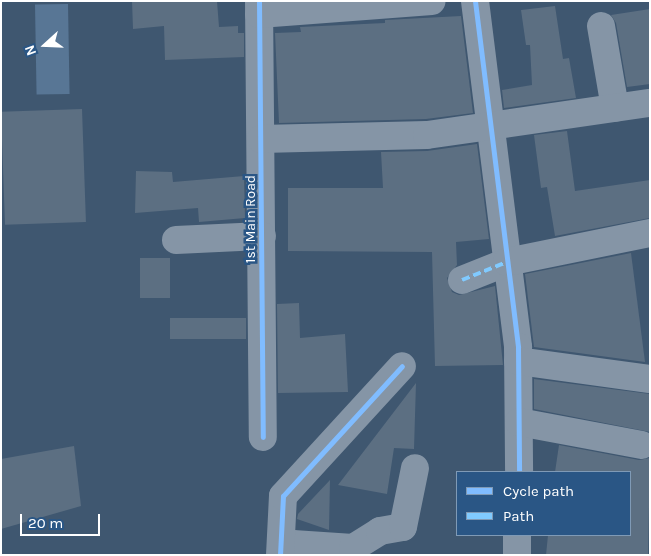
<!DOCTYPE html>
<html>
<head>
<meta charset="utf-8">
<style>
	body { margin:0 }
	#map { position:relative; width:651px; height:556px; overflow:hidden; background:#3f5770; font-family:Karla,sans-serif }
	div>[style] { position:absolute }
	.water>* { inset:0; background:#587695; transform-origin:0 0 }
	.building>* { inset:0; background:#5c6f82; transform-origin:0 0 }
	.street>* { height:28px; margin:-14px; padding:0 14px; transform-origin:14px; border-radius:14px; background:#8595a6 }
	.quiet>* { height:4px; margin-top:-2px; transform-origin:0; background:repeating-linear-gradient(90deg,#80caff 0 8px,transparent 0 12px) }
	.cycleway>* { height:5px; margin:-2.5px; padding:0 2.5px; transform-origin:2.5px; border-radius:2.5px; background:#80bcff }
	span { translate:-50% -50%; white-space:nowrap; text-align:center; line-height:1.15; -webkit-text-stroke:5px #2a5685; paint-order:stroke }
	.street-label { font-size:14px; color:#fff }
	.frame { position:absolute; inset:0; border:2px solid #fff; pointer-events:none }
	.legend { position:absolute; left:456px; top:471px; width:175px; height:65px; box-sizing:border-box; background:#2a5685; border:1px solid #7f9ab6; margin:0; padding:6px 9px; list-style:none; font-size:15px; color:#fff }
	.legend li { display:flex; align-items:center; gap:10px; height:25px }
	.legend b { width:25px; border:1px solid #7f9ab6 }
	.north { position:absolute; left:20px; top:20px; width:50px; height:50px; -webkit-text-stroke:4px #2a5685; paint-order:stroke; rotate:250deg; font-size:14px; font-weight:700; line-height:20px; text-align:center; color:#fff }
	.north::after { content:''; display:block; margin:auto; width:18px; height:22px; background:#fff; clip-path:polygon(50% 0,100% 100%,50% 72%,0 100%) }
	.scale { position:absolute; left:20px; top:514px; width:80px; height:22px; box-sizing:border-box; border:2px solid #fff; border-top:0; padding-left:6px; font-size:15px; line-height:18px; white-space:nowrap; color:#fff; -webkit-text-stroke:4px #2a5685; paint-order:stroke }
</style>
</head>
<body>
<div id="map">
	<div class="water">
		<div style="left:68px;top:4px;width:90px;height:33px;rotate:89deg"></div>
	</div>
	<div class="building">
		<div style="clip-path:polygon(132px 1px,217px 1px,219px 27px,238px 26px,238px 33px,244px 33px,244px 57px,165px 60px,164px 26px,133px 29px)"></div>
		<div style="clip-path:polygon(555px 6px,563px 59px,569px 58px,576px 98px,504px 108px,502px 90px,532px 85px,530px 45px,526px 45px,521px 10px)"></div>
		<div style="clip-path:polygon(650px 9px,650px 84px,627px 87px,616px 23px,611px 15px)"></div>
		<div style="clip-path:polygon(461px 16px,473px 113px,426px 119px,279px 123px,275px 33px,301px 32px,300px 27px,385px 23px,385px 20px)"></div>
		<div style="left:82px;top:109px;width:113px;height:81px;rotate:88deg"></div>
		<div style="clip-path:polygon(567px 131px,575px 191px,650px 180px,650px 218px,555px 236px,547px 187px,541px 188px,534px 135px)"></div>
		<div style="clip-path:polygon(477px 144px,489px 239px,456px 242px,457px 265px,447px 278px,452px 292px,459px 295px,495px 286px,503px 365px,435px 366px,432px 252px,288px 251px,288px 188px,383px 188px,381px 152px,427px 151px)"></div>
		<div style="clip-path:polygon(136px 171px,172px 172px,173px 182px,244px 176px,245px 218px,199px 222px,198px 208px,135px 213px)"></div>
		<div style="clip-path:polygon(631px 253px,645px 362px,534px 347px,525px 274px)"></div>
		<div style="left:140px;top:258px;width:30px;height:40px"></div>
		<div style="clip-path:polygon(299px 303px,300px 338px,345px 334px,348px 392px,278px 393px,277px 304px)"></div>
		<div style="left:246px;top:318px;width:21px;height:76px;rotate:90deg"></div>
		<div style="clip-path:polygon(534px 379px,650px 394px,650px 432px,534px 409px)"></div>
		<div style="clip-path:polygon(416px 383px,414px 449px,394px 448px,387px 494px,338px 485px)"></div>
		<div style="clip-path:polygon(559px 445px,639px 460px,650px 458px,648px 555px,546px 555px,548px 535px,630px 535px,630px 472px,555px 472px)"></div>
		<div style="clip-path:polygon(74px 446px,81px 506px,1px 529px,1px 459px)"></div>
		<div style="clip-path:polygon(330px 480px,329px 530px,297px 519px,298px 514px)"></div>
	</div>
	<div class="street">
		<div style="left:259px;top:1px;width:436px;rotate:89.5deg"></div>
		<div style="left:475px;top:1px;width:349px;rotate:82.9deg"></div>
		<div style="left:518px;top:347px;width:125px;rotate:89.5deg"></div>
		<div style="left:259px;top:14px;width:173px;rotate:-4.3deg"></div>
		<div style="left:601px;top:26px;width:83px;rotate:80.3deg"></div>
		<div style="left:261px;top:139px;width:166px;rotate:-1.4deg"></div>
		<div style="left:427px;top:135px;width:225px;rotate:-8.2deg"></div>
		<div style="left:176px;top:240px;width:86px;rotate:-2.7deg"></div>
		<div style="left:462px;top:280px;width:48px;rotate:-21.8deg"></div>
		<div style="left:507px;top:262px;width:146px;rotate:-11.5deg"></div>
		<div style="left:518px;top:361px;width:133px;rotate:7.8deg"></div>
		<div style="left:519px;top:422px;width:125px;rotate:10.6deg"></div>
		<div style="left:281px;top:550px;width:13px;rotate:-27deg"></div>
		<div style="left:293px;top:544px;width:60px;rotate:3.8deg"></div>
		<div style="left:353px;top:548px;width:32px;rotate:-32deg"></div>
		<div style="left:380px;top:531px;width:23px;rotate:-10deg"></div>
		<div style="left:403px;top:527px;width:60px;rotate:-78.5deg"></div>
		<div style="left:280px;top:555px;width:59px;rotate:-87.1deg"></div>
		<div style="left:283px;top:496px;width:176px;rotate:-47.5deg"></div>
		<div style="left:517px;top:555px;width:20px;rotate:-90deg"></div>
	</div>
	<div class="quiet">
		<div style="left:462px;top:280px;width:48px;rotate:-21.8deg"></div>
	</div>
	<div class="cycleway">
		<div style="left:259px;top:1px;width:436px;rotate:89.5deg"></div>
		<div style="left:475px;top:1px;width:349px;rotate:82.9deg"></div>
		<div style="left:518px;top:347px;width:125px;rotate:89.5deg"></div>
		<div style="left:280px;top:555px;width:59px;rotate:-87.1deg"></div>
		<div style="left:283px;top:496px;width:176px;rotate:-47.5deg"></div>
	</div>
	<div class="street-label">
		<span style="left:251px;top:219px;rotate:-90deg">1st Main Road</span>
	</div>
	<div class="frame"></div>
	<ul class="legend">
	<li><b style="height:6px;background:#80bcff"></b>Cycle path</li>
	<li><b style="height:6px;background:#80caff"></b>Path</li>
	</ul>
	<div class="north">N</div>
	<div class="scale">20 m</div>
</div>
</body>
</html>
